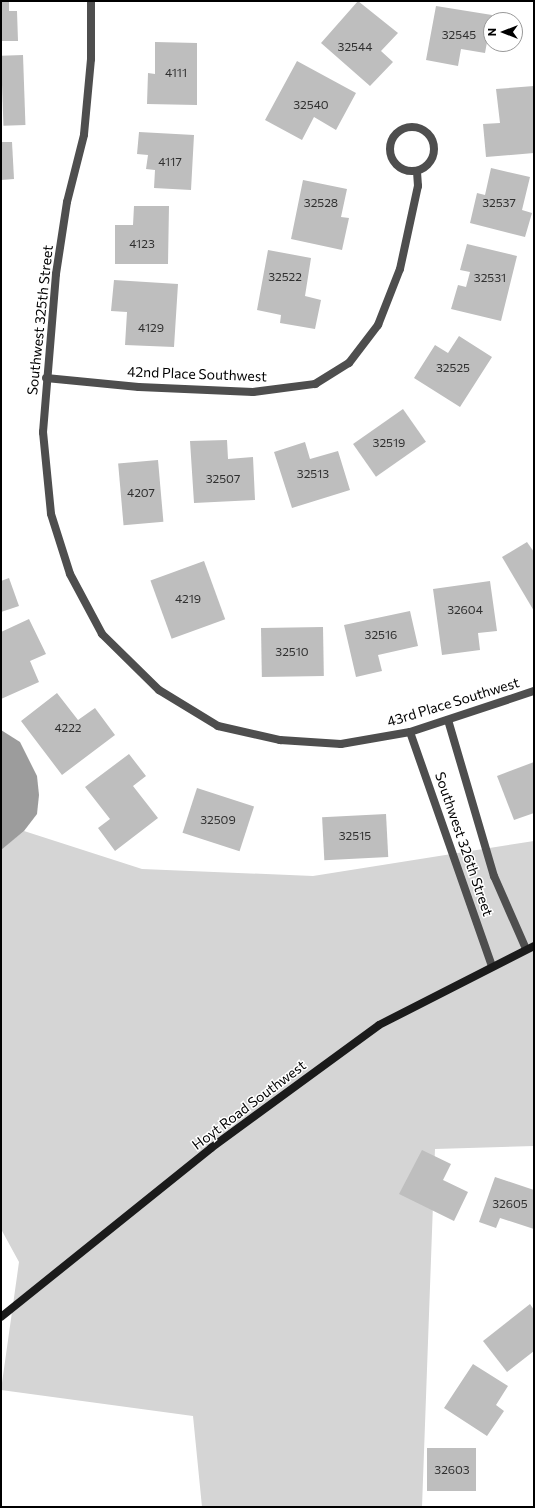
<!DOCTYPE html>
<html>
<head>
<meta charset="utf-8">
<style>
	body { margin:0 }
	#map { position:relative; width:535px; height:1508px; overflow:hidden; background:#fff; font-family:Commissioner,sans-serif }
	div>[style] { position:absolute }
	.green>* { inset:0; background:#d5d5d5 }
	.water>* { inset:0; background:#9c9c9c }
	.building>* { inset:0; background:#bebebe; transform-origin:0 0 }
	.minor>* { height:8px; margin:-4px; padding:0 4px; transform-origin:4px; border-radius:4px; background:#4e4e4e }
	.minor>.ring { margin:-4px; padding:0; box-sizing:content-box; background:none; border:8px solid #4e4e4e; border-radius:50% }
	.secondary>* { height:8px; margin:-4px; padding:0 4px; transform-origin:4px; border-radius:4px; background:#1b1b1b }
	span { translate:-50% -50%; white-space:nowrap; text-align:center; line-height:1.15; -webkit-text-stroke:3px #fff; paint-order:stroke }
	.number-label { font-size:12px; color:#303030 }
	.number-label span { -webkit-text-stroke-width:0 }
	.street-label { font-size:14px; color:#000 }
	.frame { position:absolute; inset:0; border:2px solid #000; pointer-events:none }
	.north { position:absolute; left:483px; top:12px; width:40px; height:40px; box-sizing:border-box; background:#fff; border:1px solid #999; border-radius:50%; rotate:270deg; font-size:11px; font-weight:700; line-height:16px; text-align:center; color:#000 }
	.north::after { content:''; display:block; margin:auto; width:14px; height:18px; background:#000; clip-path:polygon(50% 0,100% 100%,50% 72%,0 100%) }
</style>
</head>
<body>
<div id="map">
	<div class="green">
		<div style="clip-path:polygon(24px 831px,142px 869px,313px 876px,534px 841px,534px 1146px,435px 1149px,422px 1507px,202px 1507px,193px 1416px,1px 1390px,19px 1262px,1px 1229px,1px 849px)"></div>
	</div>
	<div class="water">
		<div style="clip-path:polygon(1px 730px,20px 742px,37px 776px,39px 795px,37px 814px,24px 831px,1px 850px)"></div>
	</div>
	<div class="building">
		<div style="clip-path:polygon(1px 1px,9px 1px,9px 11px,17px 11px,18px 41px,1px 41px)"></div>
		<div style="clip-path:polygon(358px 1px,398px 33px,381px 51px,393px 62px,370px 86px,321px 43px)"></div>
		<div style="clip-path:polygon(436px 6px,492px 15px,485px 53px,461px 49px,458px 66px,426px 60px)"></div>
		<div style="clip-path:polygon(155px 42px,197px 43px,197px 105px,147px 104px,148px 73px,155px 74px)"></div>
		<div style="left:23px;top:55px;width:70px;height:22px;rotate:88deg"></div>
		<div style="clip-path:polygon(297px 61px,356px 93px,336px 130px,314px 117px,302px 140px,265px 120px)"></div>
		<div style="clip-path:polygon(534px 86px,534px 153px,486px 157px,483px 124px,500px 123px,496px 89px)"></div>
		<div style="clip-path:polygon(139px 132px,194px 135px,191px 190px,154px 188px,155px 170px,146px 169px,148px 155px,137px 154px)"></div>
		<div style="clip-path:polygon(1px 142px,12px 142px,14px 179px,1px 180px)"></div>
		<div style="clip-path:polygon(491px 168px,530px 177px,522px 210px,532px 213px,525px 237px,470px 223px,477px 193px,485px 195px)"></div>
		<div style="clip-path:polygon(303px 180px,347px 189px,341px 217px,349px 218px,342px 250px,291px 239px)"></div>
		<div style="clip-path:polygon(134px 206px,169px 206px,168px 264px,115px 264px,115px 225px,133px 225px)"></div>
		<div style="clip-path:polygon(467px 244px,517px 256px,501px 321px,451px 309px,458px 285px,466px 287px,470px 272px,460px 270px)"></div>
		<div style="clip-path:polygon(268px 250px,311px 258px,305px 296px,321px 300px,315px 329px,280px 323px,281px 315px,257px 310px)"></div>
		<div style="clip-path:polygon(114px 280px,178px 284px,174px 347px,125px 345px,127px 312px,111px 311px)"></div>
		<div style="clip-path:polygon(459px 336px,492px 357px,460px 407px,414px 378px,435px 345px,448px 353px)"></div>
		<div style="left:403px;top:409px;width:40px;height:61px;rotate:55deg"></div>
		<div style="clip-path:polygon(227px 440px,228px 459px,253px 457px,255px 500px,194px 503px,190px 441px)"></div>
		<div style="clip-path:polygon(305px 442px,310px 459px,338px 451px,350px 490px,292px 508px,274px 452px)"></div>
		<div style="left:158px;top:460px;width:62px;height:40px;rotate:85deg"></div>
		<div style="clip-path:polygon(527px 542px,534px 552px,534px 611px,502px 557px)"></div>
		<div style="left:204px;top:561px;width:62px;height:57px;rotate:70deg"></div>
		<div style="clip-path:polygon(9px 578px,19px 606px,1px 612px,1px 581px)"></div>
		<div style="clip-path:polygon(490px 581px,497px 631px,478px 633px,480px 650px,442px 655px,433px 589px)"></div>
		<div style="clip-path:polygon(410px 611px,418px 646px,378px 655px,382px 671px,356px 677px,344px 625px)"></div>
		<div style="clip-path:polygon(29px 619px,46px 654px,30px 661px,39px 682px,1px 699px,1px 632px)"></div>
		<div style="left:323px;top:627px;width:49px;height:62px;rotate:89deg"></div>
		<div style="clip-path:polygon(57px 693px,78px 720px,95px 708px,115px 735px,62px 775px,21px 721px)"></div>
		<div style="clip-path:polygon(129px 754px,146px 776px,133px 786px,158px 818px,115px 851px,98px 828px,110px 819px,85px 787px)"></div>
		<div style="clip-path:polygon(534px 762px,534px 813px,514px 820px,497px 776px)"></div>
		<div style="left:197px;top:788px;width:60px;height:47px;rotate:18deg"></div>
		<div style="left:386px;top:814px;width:43px;height:64px;rotate:87deg"></div>
		<div style="clip-path:polygon(422px 1150px,451px 1164px,443px 1180px,468px 1192px,454px 1221px,399px 1194px)"></div>
		<div style="clip-path:polygon(495px 1177px,534px 1190px,534px 1229px,500px 1218px,496px 1228px,479px 1222px)"></div>
		<div style="clip-path:polygon(530px 1304px,534px 1310px,534px 1351px,507px 1372px,483px 1341px)"></div>
		<div style="clip-path:polygon(473px 1364px,508px 1386px,496px 1405px,504px 1411px,487px 1436px,444px 1408px)"></div>
		<div style="left:427px;top:1448px;width:49px;height:43px"></div>
	</div>
	<div class="minor">
		<div style="left:91px;top:1px;width:58px;rotate:90deg"></div>
		<div style="left:91px;top:59px;width:76px;rotate:95.3deg"></div>
		<div style="left:84px;top:135px;width:69px;rotate:104.2deg"></div>
		<div style="left:67px;top:202px;width:73px;rotate:98.7deg"></div>
		<div style="left:56px;top:274px;width:159px;rotate:94.7deg"></div>
		<div style="left:43px;top:432px;width:82px;rotate:84.4deg"></div>
		<div style="left:51px;top:514px;width:63px;rotate:72.4deg"></div>
		<div style="left:70px;top:574px;width:68px;rotate:61.9deg"></div>
		<div style="left:102px;top:634px;width:80px;rotate:44.5deg"></div>
		<div style="left:159px;top:690px;width:69px;rotate:31.4deg"></div>
		<div style="left:218px;top:726px;width:64px;rotate:12.7deg"></div>
		<div style="left:280px;top:740px;width:61px;rotate:3.8deg"></div>
		<div style="left:341px;top:744px;width:70px;rotate:-9.9deg"></div>
		<div style="left:410px;top:732px;width:131px;rotate:-18.3deg"></div>
		<div class="ring" style="left:390px;top:127px;width:36px;height:36px"></div>
		<div style="left:46px;top:378px;width:93px;rotate:5.5deg"></div>
		<div style="left:139px;top:387px;width:114px;rotate:2.5deg"></div>
		<div style="left:253px;top:392px;width:63px;rotate:-7.4deg"></div>
		<div style="left:315px;top:384px;width:40px;rotate:-32deg"></div>
		<div style="left:349px;top:363px;width:48px;rotate:-52.7deg"></div>
		<div style="left:378px;top:325px;width:60px;rotate:-68.6deg"></div>
		<div style="left:400px;top:269px;width:85px;rotate:-77.8deg"></div>
		<div style="left:418px;top:186px;width:15px;rotate:-94deg"></div>
		<div style="left:448px;top:720px;width:163px;rotate:73.6deg"></div>
		<div style="left:494px;top:876px;width:80px;rotate:66.3deg"></div>
		<div style="left:410px;top:732px;width:248px;rotate:70.7deg"></div>
	</div>
	<div class="secondary">
		<div style="left:1px;top:1317px;width:270px;rotate:-38.8deg"></div>
		<div style="left:211px;top:1148px;width:208px;rotate:-36.2deg"></div>
		<div style="left:379px;top:1025px;width:174px;rotate:-27deg"></div>
	</div>
	<div class="number-label">
		<span style="left:459px;top:35px">32545</span>
		<span style="left:355px;top:47px">32544</span>
		<span style="left:176px;top:73px">4111</span>
		<span style="left:311px;top:105px">32540</span>
		<span style="left:170px;top:162px">4117</span>
		<span style="left:321px;top:203px">32528</span>
		<span style="left:499px;top:203px">32537</span>
		<span style="left:142px;top:244px">4123</span>
		<span style="left:285px;top:277px">32522</span>
		<span style="left:490px;top:278px">32531</span>
		<span style="left:151px;top:328px">4129</span>
		<span style="left:453px;top:368px">32525</span>
		<span style="left:389px;top:443px">32519</span>
		<span style="left:313px;top:474px">32513</span>
		<span style="left:223px;top:479px">32507</span>
		<span style="left:141px;top:493px">4207</span>
		<span style="left:188px;top:599px">4219</span>
		<span style="left:465px;top:610px">32604</span>
		<span style="left:381px;top:635px">32516</span>
		<span style="left:292px;top:652px">32510</span>
		<span style="left:68px;top:728px">4222</span>
		<span style="left:218px;top:820px">32509</span>
		<span style="left:355px;top:836px">32515</span>
		<span style="left:510px;top:1204px">32605</span>
		<span style="left:452px;top:1470px">32603</span>
	</div>
	<div class="street-label">
		<span style="left:40px;top:320px;rotate:-84deg">Southwest 325th Street</span>
		<span style="left:197px;top:374px;rotate:2deg">42nd Place Southwest</span>
		<span style="left:453px;top:702px;rotate:-17deg">43rd Place Southwest</span>
		<span style="left:464px;top:844px;rotate:71deg">Southwest 326th Street</span>
		<span style="left:249px;top:1105px;rotate:-37deg">Hoyt Road Southwest</span>
	</div>
	<div class="frame"></div>
	<div class="north">N</div>
</div>
</body>
</html>
